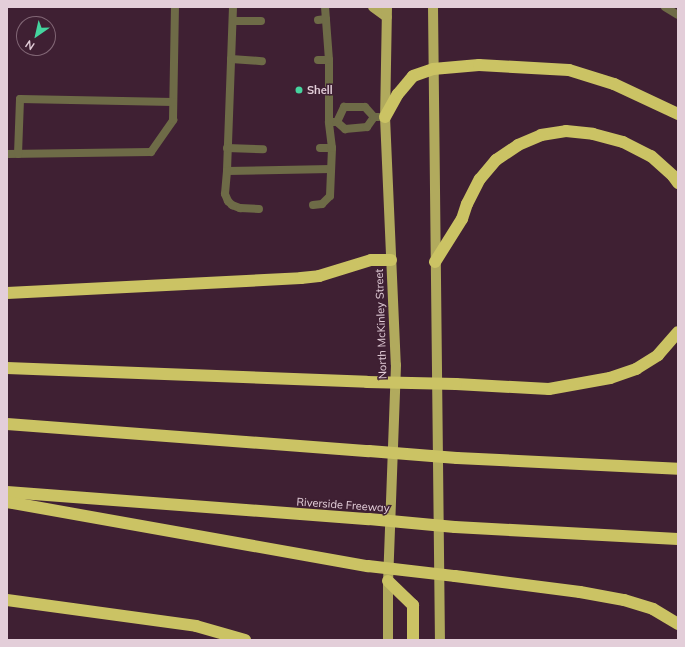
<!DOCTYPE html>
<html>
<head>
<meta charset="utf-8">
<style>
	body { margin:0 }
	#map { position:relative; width:685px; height:647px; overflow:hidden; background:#3f2033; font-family:Mulish,sans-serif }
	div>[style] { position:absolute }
	.lane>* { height:8px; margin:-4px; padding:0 4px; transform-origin:4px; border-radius:4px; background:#6e6b47 }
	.primary>* { height:10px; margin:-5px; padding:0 5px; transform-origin:5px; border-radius:5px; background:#b1aa5d }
	.highway>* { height:12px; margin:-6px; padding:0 6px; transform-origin:6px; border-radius:6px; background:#cbc364 }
	.highway-bridge>* { height:12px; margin:-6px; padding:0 6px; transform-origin:6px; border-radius:6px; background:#cbc364 }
	.dots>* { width:11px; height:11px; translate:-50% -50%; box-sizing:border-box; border:2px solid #3f2033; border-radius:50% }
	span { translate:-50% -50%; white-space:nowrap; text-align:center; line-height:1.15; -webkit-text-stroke:3px #3f2033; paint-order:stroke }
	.poi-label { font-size:11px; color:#e3ced9; font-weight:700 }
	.left { translate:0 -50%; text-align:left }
	.street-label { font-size:11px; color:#e3ced9 }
	.frame { position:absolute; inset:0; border:8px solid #e3ced9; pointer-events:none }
	.north { position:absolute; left:16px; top:16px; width:40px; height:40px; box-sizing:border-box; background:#3f2033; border:1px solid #816675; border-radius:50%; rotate:214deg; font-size:11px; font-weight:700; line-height:16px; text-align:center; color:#e3ced9 }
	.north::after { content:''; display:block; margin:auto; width:14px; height:18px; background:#45d49f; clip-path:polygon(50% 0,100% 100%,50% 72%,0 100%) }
</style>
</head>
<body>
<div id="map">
	<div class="lane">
		<div style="left:233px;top:7px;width:164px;rotate:92.1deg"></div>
		<div style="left:227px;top:171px;width:104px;rotate:-1.1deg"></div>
		<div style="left:665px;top:7px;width:15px;rotate:32deg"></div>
		<div style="left:318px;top:20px;width:8px;rotate:-7deg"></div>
		<div style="left:233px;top:21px;width:28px"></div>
		<div style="left:231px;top:59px;width:31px;rotate:4deg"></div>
		<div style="left:318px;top:60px;width:11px"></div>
		<div style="left:332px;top:122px;width:5px"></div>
		<div style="left:337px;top:122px;width:11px;rotate:41deg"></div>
		<div style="left:345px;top:129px;width:22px;rotate:-5deg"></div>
		<div style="left:367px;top:127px;width:12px;rotate:-55deg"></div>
		<div style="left:337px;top:122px;width:17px;rotate:-65deg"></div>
		<div style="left:344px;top:107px;width:21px"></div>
		<div style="left:365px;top:107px;width:13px;rotate:48deg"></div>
		<div style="left:374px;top:117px;width:11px"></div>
		<div style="left:227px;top:148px;width:36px;rotate:2deg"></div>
		<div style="left:320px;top:148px;width:12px"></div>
		<div style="left:7px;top:154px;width:144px;rotate:-0.8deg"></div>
		<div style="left:151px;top:152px;width:39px;rotate:-55deg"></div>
		<div style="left:173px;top:120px;width:113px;rotate:-89deg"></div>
		<div style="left:18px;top:154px;width:55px;rotate:-87.9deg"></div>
		<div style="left:20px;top:99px;width:153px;rotate:1.1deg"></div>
		<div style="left:227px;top:171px;width:23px;rotate:95deg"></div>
		<div style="left:225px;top:194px;width:8px;rotate:67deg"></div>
		<div style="left:228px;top:201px;width:6px;rotate:45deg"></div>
		<div style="left:232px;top:205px;width:9px;rotate:21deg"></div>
		<div style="left:240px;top:208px;width:19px;rotate:3deg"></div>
		<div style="left:313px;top:205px;width:9px;rotate:-6deg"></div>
		<div style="left:322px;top:204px;width:11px;rotate:-45deg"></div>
		<div style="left:330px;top:196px;width:48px;rotate:-87.6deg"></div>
		<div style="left:332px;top:148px;width:26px;rotate:-97deg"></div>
		<div style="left:329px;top:122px;width:62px;rotate:-90deg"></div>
		<div style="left:329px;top:60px;width:53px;rotate:-94.3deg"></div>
	</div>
	<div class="primary">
		<div style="left:373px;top:7px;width:17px;rotate:36deg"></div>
		<div style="left:387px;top:7px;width:110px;rotate:91deg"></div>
		<div style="left:385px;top:117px;width:248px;rotate:87.5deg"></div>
		<div style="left:396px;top:365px;width:216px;rotate:92.1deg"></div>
		<div style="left:388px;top:581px;width:59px;rotate:90deg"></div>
		<div style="left:433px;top:7px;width:633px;rotate:89.37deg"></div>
	</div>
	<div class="highway">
		<div style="left:385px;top:117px;width:26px;rotate:-61deg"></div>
		<div style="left:398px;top:94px;width:23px;rotate:-50deg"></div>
		<div style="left:413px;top:76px;width:21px;rotate:-19deg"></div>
		<div style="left:433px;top:69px;width:46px;rotate:-5deg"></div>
		<div style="left:479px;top:65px;width:90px;rotate:3.2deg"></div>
		<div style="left:569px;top:70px;width:47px;rotate:17.3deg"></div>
		<div style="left:614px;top:84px;width:71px;rotate:25.1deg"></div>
		<div style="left:435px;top:262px;width:51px;rotate:-57.9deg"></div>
		<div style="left:462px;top:219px;width:16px;rotate:-72deg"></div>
		<div style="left:467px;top:204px;width:28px;rotate:-63deg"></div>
		<div style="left:480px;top:179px;width:25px;rotate:-50deg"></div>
		<div style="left:496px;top:160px;width:27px;rotate:-34deg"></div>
		<div style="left:518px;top:145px;width:25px;rotate:-23deg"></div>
		<div style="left:541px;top:135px;width:25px;rotate:-9deg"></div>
		<div style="left:566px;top:131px;width:27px;rotate:6deg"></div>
		<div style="left:593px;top:134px;width:31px;rotate:15deg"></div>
		<div style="left:623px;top:142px;width:31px;rotate:27deg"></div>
		<div style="left:651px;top:156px;width:30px;rotate:42deg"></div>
		<div style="left:673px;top:176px;width:9px;rotate:54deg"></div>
		<div style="left:7px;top:293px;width:294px;rotate:-2.9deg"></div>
		<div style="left:301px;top:278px;width:18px;rotate:-6deg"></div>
		<div style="left:319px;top:276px;width:54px;rotate:-17.1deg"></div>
		<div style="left:371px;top:260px;width:20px"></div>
		<div style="left:7px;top:368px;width:360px;rotate:2.2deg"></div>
		<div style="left:456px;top:384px;width:93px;rotate:3.1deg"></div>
		<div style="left:549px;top:389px;width:62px;rotate:-10.2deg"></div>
		<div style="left:610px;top:378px;width:28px;rotate:-19deg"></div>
		<div style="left:636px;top:369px;width:26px;rotate:-32deg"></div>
		<div style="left:658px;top:355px;width:30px;rotate:-49deg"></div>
		<div style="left:7px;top:424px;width:363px;rotate:4.3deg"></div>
		<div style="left:457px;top:458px;width:221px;rotate:2.8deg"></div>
		<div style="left:7px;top:492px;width:363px;rotate:4.3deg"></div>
		<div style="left:7px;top:502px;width:367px;rotate:10.1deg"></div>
		<div style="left:455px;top:527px;width:223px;rotate:3.1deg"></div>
		<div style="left:455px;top:576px;width:126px;rotate:7.3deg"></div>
		<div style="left:580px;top:592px;width:45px;rotate:10.3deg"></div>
		<div style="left:624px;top:600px;width:30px;rotate:17deg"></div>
		<div style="left:653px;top:609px;width:29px;rotate:31deg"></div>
		<div style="left:388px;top:581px;width:35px;rotate:44deg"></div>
		<div style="left:413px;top:605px;width:35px;rotate:90deg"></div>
		<div style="left:7px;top:600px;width:191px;rotate:7.8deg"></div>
		<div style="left:196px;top:626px;width:51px;rotate:15.9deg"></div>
	</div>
	<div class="highway-bridge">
		<div style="left:367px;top:382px;width:89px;rotate:1.3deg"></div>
		<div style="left:369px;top:451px;width:88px;rotate:4.5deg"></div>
		<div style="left:369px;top:519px;width:86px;rotate:5.3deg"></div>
		<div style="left:368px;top:566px;width:88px;rotate:6.6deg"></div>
	</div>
	<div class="dots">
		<div style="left:299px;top:90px;background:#45d49f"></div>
	</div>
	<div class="poi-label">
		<span class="left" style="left:307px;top:90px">Shell</span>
	</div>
	<div class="street-label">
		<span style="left:381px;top:324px;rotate:-92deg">North McKinley Street</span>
		<span style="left:343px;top:505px;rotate:4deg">Riverside Freeway</span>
	</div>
	<div class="frame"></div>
	<div class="north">N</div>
</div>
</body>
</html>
